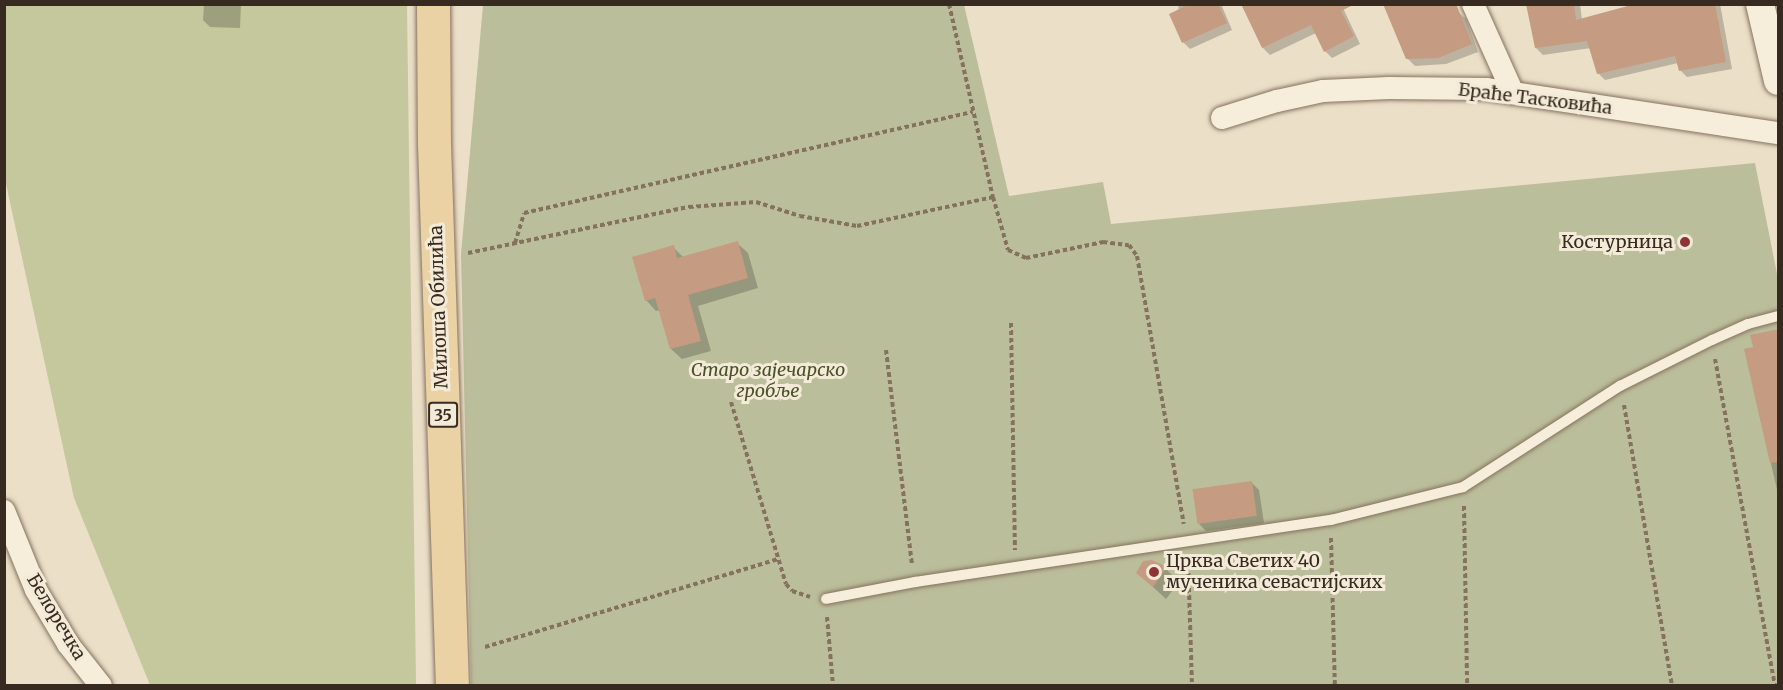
<!DOCTYPE html>
<html>
<head>
<meta charset="utf-8">
<style>
	body { margin:0 }
	#map { position:relative; width:1783px; height:690px; overflow:hidden; background:#ebdfc8; font-family:Merriweather,serif }
	div>[style] { position:absolute }
	.green>* { inset:0; background:#c4c89c }
	.cemetery>* { inset:0; background:#bbbe9b }
	.shadow>* { inset:0; background:#0003 }
	.building>* { inset:0; background:#c59b81; transform-origin:0 0 }
	.path>* { height:4px; margin-top:-2px; transform-origin:0; background:repeating-linear-gradient(90deg,#85725e 0 4.5px,transparent 0 7.5px) }
	.roads { filter:drop-shadow(0 0 2px #85725e) drop-shadow(0 0 2px #85725e) }
	.service>* { height:10px; margin:-5px; padding:0 5px; transform-origin:5px; border-radius:5px; background:#f6edda }
	.minor>* { height:22px; margin:-11px; padding:0 11px; transform-origin:11px; border-radius:11px; background:#f6edda }
	.tertiary>* { height:28px; margin:-14px; padding:0 14px; transform-origin:14px; border-radius:14px; background:#f6edda }
	.primary>* { height:33px; margin:-16.5px; padding:0 16.5px; transform-origin:16.5px; border-radius:16.5px; background:#ead2a4 }
	.dots>* { width:16px; height:16px; translate:-50% -50%; box-sizing:border-box; border:3px solid #f3ead7; border-radius:50% }
	span { translate:-50% -50%; white-space:nowrap; text-align:center; line-height:1.15; -webkit-text-stroke:6px #f3ead7; paint-order:stroke }
	.shield-label span { padding:2px 4px; background:#f3ead7; border:2px solid; border-radius:4px; -webkit-text-stroke-width:0 }
	.shield-label { font-size:16px; color:#372b21; font-weight:700 }
	.street-label { font-size:18px; color:#372b21 }
	.poi-label { font-size:18px; color:#372b21 }
	.right { translate:-100% -50%; text-align:right }
	.left { translate:0 -50%; text-align:left }
	.park-label { font-size:18px; color:#485129; font-style:italic }
	.frame { position:absolute; inset:0; border:6px solid #372b21; pointer-events:none }
</style>
</head>
<body>
<div id="map">
	<div class="green">
		<div style="clip-path:polygon(4px 5px,407px 5px,416px 685px,150px 685px,74px 498px,5px 179px)"></div>
	</div>
	<div class="cemetery">
		<div style="clip-path:polygon(483px 5px,964px 5px,1009px 196px,1103px 182px,1111px 224px,1755px 163px,1778px 279px,1778px 685px,471px 685px,461px 254px)"></div>
	</div>
	<div class="shadow">
		<div style="clip-path:polygon(204px 4px,241px 4px,240px 28px,210px 27px,203px 20px)"></div>
		<div style="clip-path:polygon(1178px 4px,1221px 4px,1232px 30px,1190px 49px,1183px 42px)"></div>
		<div style="clip-path:polygon(1528px 4px,1580px 4px,1582px 20px,1641px 4px,1720px 4px,1732px 69px,1687px 77px,1680px 70px,1678px 63px,1605px 80px,1598px 73px,1591px 48px,1543px 55px,1536px 48px)"></div>
		<div style="clip-path:polygon(1243px 6px,1342px 6px,1360px 44px,1332px 58px,1325px 51px,1316px 33px,1270px 55px,1263px 48px)"></div>
		<div style="clip-path:polygon(1458px 12px,1466px 19px,1478px 52px,1446px 64px,1415px 66px,1407px 58px)"></div>
		<div style="clip-path:polygon(737px 243px,748px 253px,758px 288px,698px 306px,711px 351px,682px 359px,671px 349px,660px 310px,656px 311px,646px 300px,673px 247px,684px 258px)"></div>
		<div style="clip-path:polygon(1778px 330px,1778px 494px,1745px 350px,1754px 348px)"></div>
		<div style="clip-path:polygon(1252px 483px,1259px 490px,1264px 523px,1206px 531px,1199px 524px)"></div>
		<div style="clip-path:polygon(1166px 569px,1179px 582px,1166px 599px,1138px 573px)"></div>
	</div>
	<div class="building">
		<div style="clip-path:polygon(1190px 4px,1218px 4px,1227px 23px,1182px 43px,1169px 14px)"></div>
		<div style="clip-path:polygon(1241px 4px,1355px 4px,1341px 11px,1354px 36px,1324px 52px,1311px 25px,1262px 48px)"></div>
		<div style="clip-path:polygon(1383px 4px,1456px 4px,1472px 44px,1438px 58px,1406px 59px)"></div>
		<div style="clip-path:polygon(1526px 4px,1574px 4px,1576px 20px,1635px 4px,1715px 4px,1726px 62px,1679px 71px,1675px 56px,1597px 74px,1587px 41px,1535px 48px)"></div>
		<div style="clip-path:polygon(738px 241px,748px 278px,688px 295px,701px 341px,670px 349px,655px 298px,645px 301px,632px 257px,674px 245px,677px 258px)"></div>
		<div style="clip-path:polygon(1779px 329px,1779px 462px,1770px 463px,1744px 349px,1753px 347px,1750px 335px)"></div>
		<div style="left:1252px;top:481px;width:35px;height:60px;rotate:82deg"></div>
		<div style="clip-path:polygon(1152px 560px,1167px 567px,1153px 587px,1136px 573px,1143px 561px)"></div>
	</div>
	<div class="path">
		<div style="left:949px;top:4px;width:198px;rotate:77.2deg"></div>
		<div style="left:993px;top:197px;width:55px;rotate:74.2deg"></div>
		<div style="left:1008px;top:250px;width:20px;rotate:24deg"></div>
		<div style="left:1026px;top:258px;width:79px;rotate:-11.7deg"></div>
		<div style="left:1103px;top:242px;width:26px;rotate:7deg"></div>
		<div style="left:1129px;top:245px;width:14px;rotate:54deg"></div>
		<div style="left:1137px;top:256px;width:272px;rotate:80.1deg"></div>
		<div style="left:515px;top:243px;width:31px;rotate:-73deg"></div>
		<div style="left:524px;top:213px;width:460px;rotate:-12.7deg"></div>
		<div style="left:468px;top:253px;width:226px;rotate:-11.8deg"></div>
		<div style="left:689px;top:207px;width:67px;rotate:-4.3deg"></div>
		<div style="left:756px;top:202px;width:46px;rotate:17.7deg"></div>
		<div style="left:800px;top:216px;width:58px;rotate:10deg"></div>
		<div style="left:857px;top:226px;width:139px;rotate:-12deg"></div>
		<div style="left:1011px;top:323px;width:227px;rotate:89deg"></div>
		<div style="left:886px;top:350px;width:216px;rotate:83.1deg"></div>
		<div style="left:1715px;top:359px;width:332px;rotate:79.6deg"></div>
		<div style="left:731px;top:402px;width:190px;rotate:73.2deg"></div>
		<div style="left:786px;top:584px;width:9px;rotate:49deg"></div>
		<div style="left:792px;top:591px;width:19px;rotate:18deg"></div>
		<div style="left:1624px;top:405px;width:285px;rotate:80.3deg"></div>
		<div style="left:1464px;top:506px;width:180px;rotate:89deg"></div>
		<div style="left:1331px;top:538px;width:148px;rotate:88.5deg"></div>
		<div style="left:1188px;top:558px;width:128px;rotate:88.2deg"></div>
		<div style="left:827px;top:617px;width:69px;rotate:85deg"></div>
		<div style="left:485px;top:647px;width:307px;rotate:-16.7deg"></div>
	</div>
	<div class="roads">
		<div class="service">
			<div style="left:826px;top:599px;width:91px;rotate:-10.8deg"></div>
			<div style="left:915px;top:582px;width:421px;rotate:-8.5deg"></div>
			<div style="left:1331px;top:520px;width:136px;rotate:-14deg"></div>
			<div style="left:1463px;top:487px;width:187px;rotate:-32.8deg"></div>
			<div style="left:1620px;top:386px;width:103px;rotate:-26.6deg"></div>
			<div style="left:1712px;top:340px;width:39px;rotate:-24deg"></div>
			<div style="left:1748px;top:324px;width:31px;rotate:-15deg"></div>
		</div>
		<div class="minor">
			<div style="left:1473px;top:4px;width:98px;rotate:65.8deg"></div>
			<div style="left:1222px;top:118px;width:58px;rotate:-17.2deg"></div>
			<div style="left:1277px;top:101px;width:47px;rotate:-12.3deg"></div>
			<div style="left:1323px;top:91px;width:66px;rotate:-2.6deg"></div>
			<div style="left:1389px;top:88px;width:97px;rotate:0.6deg"></div>
			<div style="left:1486px;top:89px;width:295px;rotate:8.6deg"></div>
			<div style="left:4px;top:511px;width:85px;rotate:67.9deg"></div>
			<div style="left:36px;top:590px;width:63px;rotate:59.3deg"></div>
			<div style="left:68px;top:644px;width:53px;rotate:51.8deg"></div>
		</div>
		<div class="tertiary">
			<div style="left:1760px;top:4px;width:79px;rotate:76.8deg"></div>
		</div>
		<div class="primary">
			<div style="left:433px;top:4px;width:140px;rotate:89.6deg"></div>
			<div style="left:434px;top:144px;width:542px;rotate:88.1deg"></div>
		</div>
	</div>
	<div class="dots">
		<div style="left:1685px;top:242px;background:#8e3437"></div>
		<div style="left:1154px;top:572px;background:#8e3437"></div>
	</div>
	<div class="shield-label">
		<span style="left:443px;top:415px">35</span>
	</div>
	<div class="street-label">
		<span style="left:1535px;top:99px;rotate:7deg">Браће Тасковића</span>
		<span style="left:439px;top:307px;rotate:-92deg">Милоша Обилића</span>
		<span style="left:56px;top:617px;rotate:59deg">Белоречка</span>
	</div>
	<div class="poi-label">
		<span class="right" style="left:1673px;top:242px">Костурница</span>
		<span class="left" style="left:1166px;top:572px">Црква Светих 40<br>мученика севастијских</span>
	</div>
	<div class="park-label">
		<span style="left:768px;top:381px">Старо зајечарско<br>гробље</span>
	</div>
	<div class="frame"></div>
</div>
</body>
</html>
